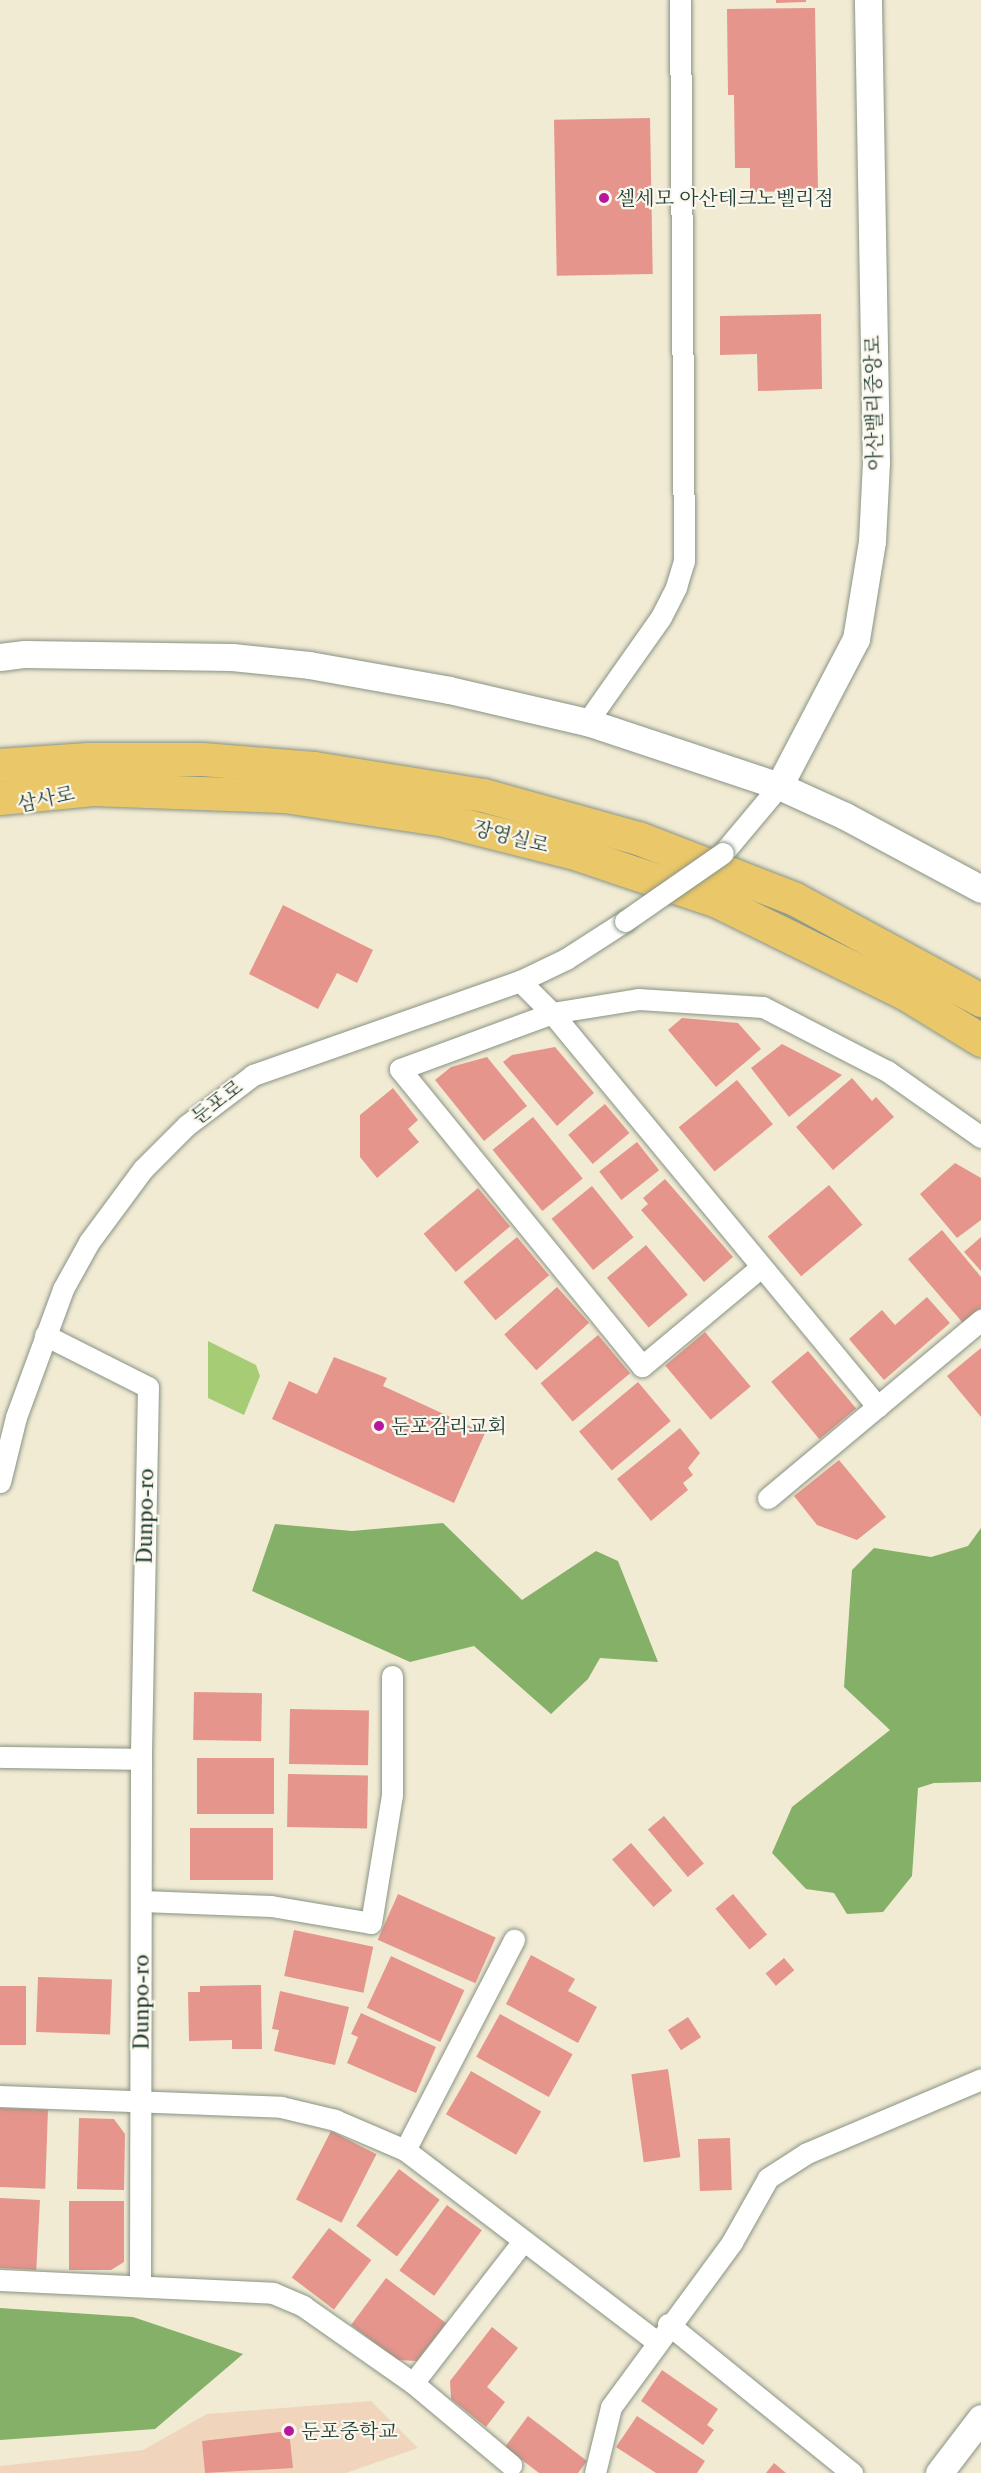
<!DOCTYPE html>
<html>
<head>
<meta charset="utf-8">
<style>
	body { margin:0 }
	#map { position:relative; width:981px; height:2473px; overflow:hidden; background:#f2ebd4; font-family:"Libre Caslon Text","Noto Serif KR",serif }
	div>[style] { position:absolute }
	.built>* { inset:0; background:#f0d5bc }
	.green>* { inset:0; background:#a7cc76 }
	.forest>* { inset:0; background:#85b067 }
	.building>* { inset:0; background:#e5958b; transform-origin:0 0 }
	.roads { filter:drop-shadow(0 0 2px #889484) drop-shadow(0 0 2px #889484) }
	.minor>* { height:21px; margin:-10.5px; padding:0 10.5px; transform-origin:10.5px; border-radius:10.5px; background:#fff }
	.tertiary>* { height:27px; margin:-13.5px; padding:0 13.5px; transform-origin:13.5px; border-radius:13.5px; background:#fff }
	.trunk>* { height:33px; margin:-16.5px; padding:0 16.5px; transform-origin:16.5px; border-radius:16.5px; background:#eac769 }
	.bridges { filter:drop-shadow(0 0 2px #889484) drop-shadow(0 0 2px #889484) }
	.minor-bridge>* { height:21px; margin:-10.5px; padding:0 10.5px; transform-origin:10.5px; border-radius:10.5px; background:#fff }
	.dots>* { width:16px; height:16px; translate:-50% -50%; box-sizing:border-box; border:3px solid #fbf7ec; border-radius:50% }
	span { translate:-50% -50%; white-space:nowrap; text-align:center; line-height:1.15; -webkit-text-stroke:4.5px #fbf7ec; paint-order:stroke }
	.poi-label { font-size:20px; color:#1f3d34 }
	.left { translate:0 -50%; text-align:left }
	.street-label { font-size:20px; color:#1f3d34 }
</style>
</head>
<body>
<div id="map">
	<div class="built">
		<div style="clip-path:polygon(371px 2401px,418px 2448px,346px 2473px,0 2473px,0 2466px,143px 2450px,207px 2414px)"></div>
	</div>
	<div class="green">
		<div style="clip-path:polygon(208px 1341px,256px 1365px,260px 1376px,244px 1415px,208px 1398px)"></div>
	</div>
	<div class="forest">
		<div style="clip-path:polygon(443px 1523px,522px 1600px,596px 1551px,618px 1561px,658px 1662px,600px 1658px,588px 1679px,551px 1714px,474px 1646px,410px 1662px,252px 1591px,275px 1524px,352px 1531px)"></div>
		<div style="clip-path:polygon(981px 1528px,981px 1782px,934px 1783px,918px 1788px,912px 1876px,883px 1912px,847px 1914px,834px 1893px,806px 1889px,772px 1853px,792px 1807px,890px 1730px,844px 1687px,852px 1570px,874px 1548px,931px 1557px,968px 1546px)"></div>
		<div style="clip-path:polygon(0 2308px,133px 2317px,243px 2354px,155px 2429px,0 2440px)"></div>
	</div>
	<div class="building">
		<div style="clip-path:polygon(776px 0,806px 0,806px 2px,776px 3px)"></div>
		<div style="clip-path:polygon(815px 8px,818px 191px,750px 192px,750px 168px,735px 168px,734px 95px,728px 95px,727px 9px)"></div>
		<div style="left:650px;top:118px;width:156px;height:96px;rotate:89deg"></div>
		<div style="clip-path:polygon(821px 314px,822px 389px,758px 391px,757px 354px,720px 355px,720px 316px)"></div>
		<div style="clip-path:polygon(283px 905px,373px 950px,357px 983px,337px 973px,318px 1009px,249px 974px)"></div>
		<div style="clip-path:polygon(682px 1018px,738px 1023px,761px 1049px,716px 1087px,668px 1030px)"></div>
		<div style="clip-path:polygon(782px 1044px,842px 1075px,789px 1117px,751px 1068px)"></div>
		<div style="clip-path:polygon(555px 1047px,594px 1093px,557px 1126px,503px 1062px,512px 1055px)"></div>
		<div style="clip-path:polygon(487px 1057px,527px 1106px,484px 1141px,435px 1080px,451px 1067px)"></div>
		<div style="clip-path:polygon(852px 1078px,872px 1101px,876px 1097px,894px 1117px,833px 1170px,796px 1127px)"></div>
		<div style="left:737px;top:1080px;width:57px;height:75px;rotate:51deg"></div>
		<div style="clip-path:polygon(393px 1088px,418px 1120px,408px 1129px,419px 1142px,377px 1178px,360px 1157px,360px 1115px)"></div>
		<div style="left:605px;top:1104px;width:38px;height:48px;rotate:50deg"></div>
		<div style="left:533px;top:1117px;width:79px;height:52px;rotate:51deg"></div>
		<div style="left:637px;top:1142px;width:36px;height:48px;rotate:52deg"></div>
		<div style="clip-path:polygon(955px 1163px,981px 1178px,981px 1220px,957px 1238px,920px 1194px)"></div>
		<div style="clip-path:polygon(665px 1179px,733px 1257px,704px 1282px,641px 1210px,648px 1204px,643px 1198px)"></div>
		<div style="left:829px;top:1185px;width:52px;height:80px;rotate:50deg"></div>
		<div style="left:592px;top:1186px;width:66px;height:52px;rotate:51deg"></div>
		<div style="left:478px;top:1188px;width:50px;height:71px;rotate:50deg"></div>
		<div style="clip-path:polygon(942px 1230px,981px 1277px,981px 1308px,963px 1323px,908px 1259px)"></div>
		<div style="left:517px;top:1237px;width:50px;height:70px;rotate:50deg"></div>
		<div style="clip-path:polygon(981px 1237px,981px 1271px,964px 1252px)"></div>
		<div style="left:646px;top:1245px;width:65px;height:51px;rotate:50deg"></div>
		<div style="left:557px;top:1287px;width:48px;height:71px;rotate:48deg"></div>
		<div style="clip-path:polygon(927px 1297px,950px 1323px,884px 1380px,849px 1339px,882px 1310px,895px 1325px)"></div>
		<div style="left:705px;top:1332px;width:71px;height:52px;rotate:50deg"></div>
		<div style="left:598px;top:1335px;width:50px;height:75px;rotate:50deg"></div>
		<div style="clip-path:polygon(981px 1348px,981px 1417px,947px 1376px)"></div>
		<div style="left:808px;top:1351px;width:75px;height:48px;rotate:50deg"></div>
		<div style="clip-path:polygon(334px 1357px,387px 1378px,383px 1386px,485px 1433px,454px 1503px,272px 1419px,289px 1381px,317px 1394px)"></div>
		<div style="left:638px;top:1382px;width:51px;height:77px;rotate:50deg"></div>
		<div style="clip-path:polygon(680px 1428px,700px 1453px,688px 1468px,693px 1475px,683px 1483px,688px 1490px,651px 1521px,617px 1479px)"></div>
		<div style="clip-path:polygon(839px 1460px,886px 1517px,857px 1540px,817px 1525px,794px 1496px)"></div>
		<div style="left:194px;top:1692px;width:68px;height:48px;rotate:1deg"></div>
		<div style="left:290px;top:1709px;width:79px;height:55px;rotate:1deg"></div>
		<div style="left:274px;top:1758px;width:56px;height:77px;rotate:90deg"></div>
		<div style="left:288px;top:1774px;width:80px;height:53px;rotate:1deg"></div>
		<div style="left:664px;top:1816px;width:62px;height:21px;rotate:50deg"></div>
		<div style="left:190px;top:1828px;width:83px;height:52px"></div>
		<div style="left:631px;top:1843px;width:63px;height:25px;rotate:49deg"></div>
		<div style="left:398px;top:1894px;width:107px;height:50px;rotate:24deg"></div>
		<div style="left:733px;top:1894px;width:53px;height:23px;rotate:50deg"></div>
		<div style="left:294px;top:1930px;width:81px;height:47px;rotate:12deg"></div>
		<div style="clip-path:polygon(531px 1955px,575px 1979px,568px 1991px,597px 2007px,578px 2043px,506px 2004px)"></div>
		<div style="left:391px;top:1956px;width:81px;height:57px;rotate:25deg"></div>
		<div style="left:784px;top:1958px;width:16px;height:24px;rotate:50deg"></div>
		<div style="left:38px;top:1977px;width:74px;height:55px;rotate:2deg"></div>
		<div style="clip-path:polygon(261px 1985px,262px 2049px,232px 2049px,232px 2040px,189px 2041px,188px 1992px,200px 1992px,200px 1986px)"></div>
		<div style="left:0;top:1986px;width:26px;height:59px"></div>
		<div style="clip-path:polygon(280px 1991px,349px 2007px,335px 2065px,274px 2051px,279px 2030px,272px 2029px)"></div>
		<div style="clip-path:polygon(361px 2013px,436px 2047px,416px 2093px,347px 2063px,358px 2037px,351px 2034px)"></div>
		<div style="left:500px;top:2014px;width:83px;height:49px;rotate:29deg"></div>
		<div style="left:688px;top:2017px;width:24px;height:24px;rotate:57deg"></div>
		<div style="left:668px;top:2069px;width:89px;height:37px;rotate:82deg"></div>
		<div style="left:471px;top:2071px;width:81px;height:50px;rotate:30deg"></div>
		<div style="left:0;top:2108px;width:48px;height:79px;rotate:2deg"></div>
		<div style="clip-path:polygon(79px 2118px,114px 2119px,125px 2134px,124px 2190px,77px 2189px)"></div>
		<div style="left:331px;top:2131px;width:51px;height:77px;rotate:27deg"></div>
		<div style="left:730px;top:2138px;width:52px;height:32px;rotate:88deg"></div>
		<div style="left:399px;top:2169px;width:51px;height:71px;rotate:37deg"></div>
		<div style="left:0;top:2198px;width:40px;height:70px;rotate:3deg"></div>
		<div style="clip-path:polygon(69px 2201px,124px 2201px,124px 2262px,111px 2270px,69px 2270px)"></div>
		<div style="left:447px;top:2205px;width:43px;height:81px;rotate:36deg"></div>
		<div style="left:329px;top:2228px;width:53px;height:62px;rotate:37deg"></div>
		<div style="clip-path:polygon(386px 2278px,446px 2323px,417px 2361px,398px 2360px,351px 2325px)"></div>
		<div style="clip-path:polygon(492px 2327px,518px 2348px,487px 2387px,505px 2402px,486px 2427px,451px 2399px,450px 2381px)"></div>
		<div style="clip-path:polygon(662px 2370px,718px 2409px,707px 2425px,714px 2430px,703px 2445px,641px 2401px)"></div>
		<div style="clip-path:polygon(528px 2416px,587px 2461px,578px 2473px,539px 2473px,505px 2447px)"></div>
		<div style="clip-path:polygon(637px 2416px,705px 2461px,697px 2473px,656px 2473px,616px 2447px)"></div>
		<div style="clip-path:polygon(289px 2431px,293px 2468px,205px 2473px,202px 2441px)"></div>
		<div style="clip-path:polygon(774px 2463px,786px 2473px,766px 2473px)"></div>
	</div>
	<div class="roads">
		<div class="minor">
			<div style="left:587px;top:722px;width:128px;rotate:-54.8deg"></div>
			<div style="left:661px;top:617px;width:34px;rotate:-63deg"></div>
			<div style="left:676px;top:587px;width:27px;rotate:-73deg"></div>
			<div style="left:684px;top:561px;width:561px;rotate:-90.41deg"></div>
			<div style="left:723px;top:853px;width:87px;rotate:-50.1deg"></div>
			<div style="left:520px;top:981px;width:45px;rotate:45deg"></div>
			<div style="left:552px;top:1013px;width:511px;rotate:50.4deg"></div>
			<div style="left:761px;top:1267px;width:155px;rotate:140.2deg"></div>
			<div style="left:642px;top:1366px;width:383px;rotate:-129.2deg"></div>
			<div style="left:400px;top:1069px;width:162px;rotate:-20.2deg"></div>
			<div style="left:552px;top:1013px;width:87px;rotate:-9.2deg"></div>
			<div style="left:638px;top:999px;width:125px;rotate:3.7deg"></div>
			<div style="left:763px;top:1007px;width:140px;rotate:27.3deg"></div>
			<div style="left:887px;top:1071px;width:115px;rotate:35.1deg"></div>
			<div style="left:45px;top:1335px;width:115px;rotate:26.8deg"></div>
			<div style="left:148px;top:1387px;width:372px;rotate:91.1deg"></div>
			<div style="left:141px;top:1759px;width:526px;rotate:90.11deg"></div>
			<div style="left:0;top:1482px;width:67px;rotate:-76.2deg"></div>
			<div style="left:16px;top:1417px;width:136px;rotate:-69.8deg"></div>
			<div style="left:63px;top:1289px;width:54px;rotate:-61deg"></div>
			<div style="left:89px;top:1242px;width:91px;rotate:-53.5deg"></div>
			<div style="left:143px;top:1169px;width:62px;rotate:-45deg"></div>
			<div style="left:187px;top:1125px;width:83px;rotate:-37.1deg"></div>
			<div style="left:253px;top:1075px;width:283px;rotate:-19.4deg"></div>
			<div style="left:520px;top:981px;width:51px;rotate:-25.6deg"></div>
			<div style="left:566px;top:959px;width:70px;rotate:-32.8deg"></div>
			<div style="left:768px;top:1498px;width:278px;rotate:-39.9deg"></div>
			<div style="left:0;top:1757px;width:141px;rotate:0.8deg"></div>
			<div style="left:142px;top:1901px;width:129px;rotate:2.2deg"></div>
			<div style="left:271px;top:1906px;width:101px;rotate:9.6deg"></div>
			<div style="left:371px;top:1923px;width:130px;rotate:-80.7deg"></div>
			<div style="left:392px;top:1795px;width:119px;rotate:-90deg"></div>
			<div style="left:0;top:2096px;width:281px;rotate:2.2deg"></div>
			<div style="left:281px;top:2107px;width:56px;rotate:13.5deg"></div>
			<div style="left:335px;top:2120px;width:76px;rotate:23.2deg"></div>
			<div style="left:405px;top:2150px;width:315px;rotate:37.3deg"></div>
			<div style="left:405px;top:2150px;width:237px;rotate:-62.6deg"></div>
			<div style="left:0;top:2280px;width:273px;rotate:2.7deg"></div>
			<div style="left:273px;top:2293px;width:33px;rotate:23deg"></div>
			<div style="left:303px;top:2306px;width:134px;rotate:35deg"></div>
			<div style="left:413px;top:2383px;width:128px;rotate:39.9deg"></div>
			<div style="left:668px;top:2324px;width:237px;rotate:39deg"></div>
			<div style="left:413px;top:2383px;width:180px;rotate:-52.2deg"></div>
			<div style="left:595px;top:2473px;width:68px;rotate:-76.4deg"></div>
			<div style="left:611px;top:2407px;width:205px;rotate:-53.7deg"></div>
			<div style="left:732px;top:2242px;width:73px;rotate:-60.6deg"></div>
			<div style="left:768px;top:2178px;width:46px;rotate:-32.7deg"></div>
			<div style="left:807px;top:2153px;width:189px;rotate:-23deg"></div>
		</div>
		<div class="tertiary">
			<div style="left:0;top:657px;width:25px;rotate:-7deg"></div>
			<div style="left:25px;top:654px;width:207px;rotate:0.8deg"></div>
			<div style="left:232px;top:657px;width:77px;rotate:5.9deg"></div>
			<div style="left:309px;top:665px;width:142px;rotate:10.1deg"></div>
			<div style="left:449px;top:690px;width:142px;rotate:13.1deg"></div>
			<div style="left:587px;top:722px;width:202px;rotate:18.4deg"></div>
			<div style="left:779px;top:786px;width:72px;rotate:24.4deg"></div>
			<div style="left:845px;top:816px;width:154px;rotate:28.2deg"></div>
			<div style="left:779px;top:786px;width:166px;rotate:-62.4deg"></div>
			<div style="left:856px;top:639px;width:99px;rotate:-80.7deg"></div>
			<div style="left:872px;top:541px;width:79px;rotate:-87.1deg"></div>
			<div style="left:876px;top:462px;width:462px;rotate:-91deg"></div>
			<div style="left:939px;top:2473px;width:69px;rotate:-52.6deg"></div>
		</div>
		<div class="trunk">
			<div style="left:0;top:765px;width:88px;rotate:-3.9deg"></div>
			<div style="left:88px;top:759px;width:114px"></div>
			<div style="left:202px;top:759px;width:112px;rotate:4.6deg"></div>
			<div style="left:314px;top:768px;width:171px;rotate:9.1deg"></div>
			<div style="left:483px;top:795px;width:161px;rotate:15.5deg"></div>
			<div style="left:638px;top:838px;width:168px;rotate:21.2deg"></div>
			<div style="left:795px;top:899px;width:212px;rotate:28.5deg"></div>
			<div style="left:0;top:798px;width:93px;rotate:-5.5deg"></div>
			<div style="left:93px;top:789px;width:191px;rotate:2.1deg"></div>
			<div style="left:284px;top:796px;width:158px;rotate:8.4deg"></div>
			<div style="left:440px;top:819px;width:142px;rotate:14.2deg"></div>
			<div style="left:578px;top:854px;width:145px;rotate:18.6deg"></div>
			<div style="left:715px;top:900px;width:213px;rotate:26.2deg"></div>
			<div style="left:906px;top:994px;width:88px;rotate:31.5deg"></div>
		</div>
	</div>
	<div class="bridges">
		<div class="minor-bridge">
			<div style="left:625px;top:921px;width:119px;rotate:-34.8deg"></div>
		</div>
	</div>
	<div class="dots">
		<div style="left:604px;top:198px;background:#b5179e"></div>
		<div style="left:379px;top:1426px;background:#b5179e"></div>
		<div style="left:289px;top:2431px;background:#b5179e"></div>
	</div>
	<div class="poi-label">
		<span class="left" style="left:616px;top:198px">셀세모 아산테크노벨리점</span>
		<span class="left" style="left:391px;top:1426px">둔포감리교회</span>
		<span class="left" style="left:301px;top:2431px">둔포중학교</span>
	</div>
	<div class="street-label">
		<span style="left:874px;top:403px;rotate:-91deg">아산밸리중앙로</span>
		<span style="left:46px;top:799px;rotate:-12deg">삼사로</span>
		<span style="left:511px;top:837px;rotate:14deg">장영실로</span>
		<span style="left:217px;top:1102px;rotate:-37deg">둔포로</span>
		<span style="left:146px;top:1516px;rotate:-89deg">Dunpo-ro</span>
		<span style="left:142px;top:2002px;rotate:-90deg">Dunpo-ro</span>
	</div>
</div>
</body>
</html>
